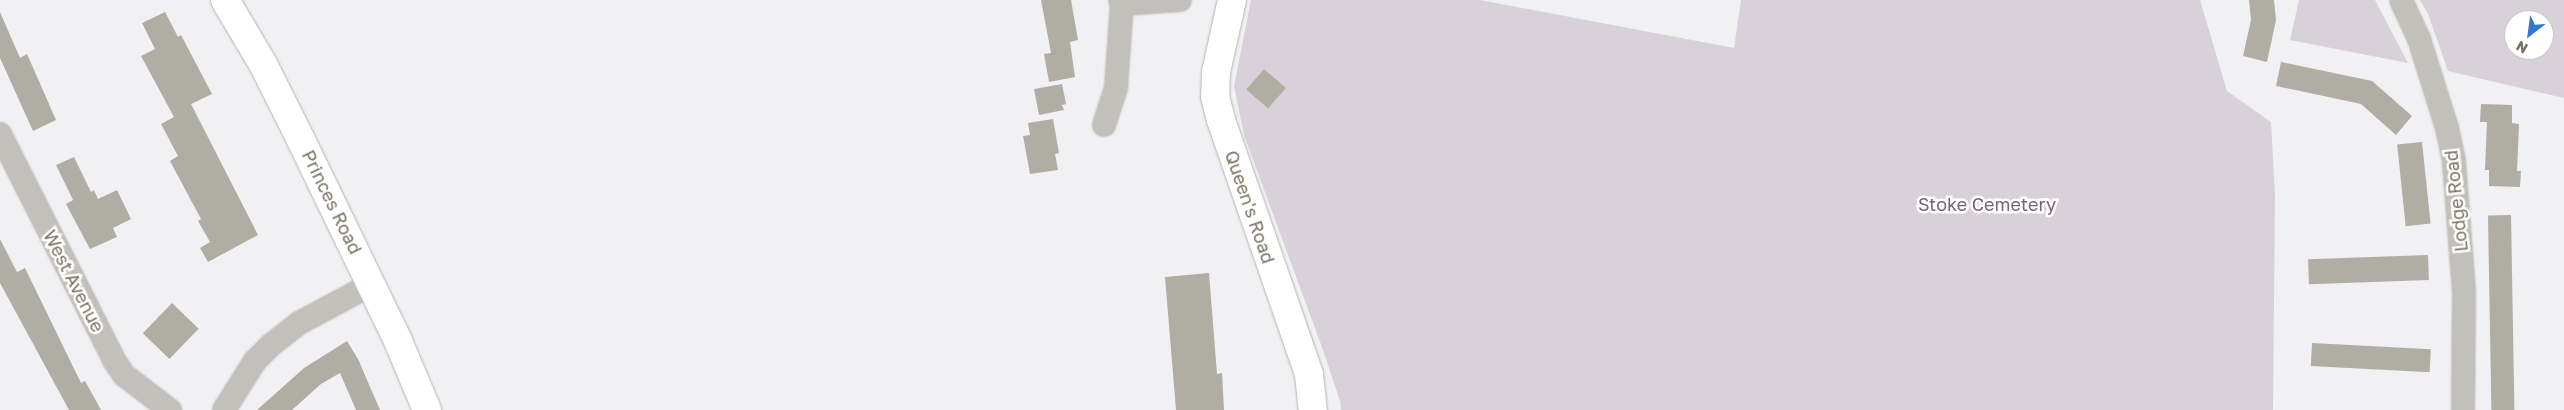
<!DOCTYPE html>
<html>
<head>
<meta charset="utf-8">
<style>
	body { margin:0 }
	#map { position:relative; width:2564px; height:410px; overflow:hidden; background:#f1f0f3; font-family:"Golos Text",sans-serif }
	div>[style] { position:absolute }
	.green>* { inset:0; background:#d9d1da }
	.building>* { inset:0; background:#b0ada5; transform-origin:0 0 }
	.roads { filter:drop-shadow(0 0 1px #b6b4ad) drop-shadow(0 0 1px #b6b4ad) }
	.street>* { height:22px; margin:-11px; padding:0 11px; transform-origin:11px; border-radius:11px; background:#c2c0bb }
	.secondary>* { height:28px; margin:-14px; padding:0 14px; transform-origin:14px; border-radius:14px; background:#fff }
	span { translate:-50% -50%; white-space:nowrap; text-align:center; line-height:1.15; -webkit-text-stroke:5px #fff; paint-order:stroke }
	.street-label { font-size:18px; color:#797361 }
	.park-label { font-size:18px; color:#766373 }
	.north { position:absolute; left:2504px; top:10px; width:50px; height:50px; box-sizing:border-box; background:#fff; border:1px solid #c9c7c0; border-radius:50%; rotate:210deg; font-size:14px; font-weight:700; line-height:20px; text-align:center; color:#797361 }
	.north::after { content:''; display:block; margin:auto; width:18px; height:22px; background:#3376d0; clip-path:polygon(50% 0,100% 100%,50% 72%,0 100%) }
</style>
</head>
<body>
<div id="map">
	<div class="green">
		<div style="clip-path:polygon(1251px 0,1480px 0,1734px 48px,1741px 0,2200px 0,2227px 91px,2271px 122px,2275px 195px,2273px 410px,1341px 410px,1340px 401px,1323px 350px,1244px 135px,1234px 86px)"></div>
		<div style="clip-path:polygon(2299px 0,2375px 0,2408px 63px,2290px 40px)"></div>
		<div style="clip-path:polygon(evenodd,2420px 0,2564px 0,2564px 98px,2448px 71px,2428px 14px,2420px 0,2514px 20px,2544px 20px,2544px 50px,2514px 50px,2514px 20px)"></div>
	</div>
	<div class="building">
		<div style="clip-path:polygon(1041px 0,1071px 0,1078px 40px,1070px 42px,1075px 77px,1049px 82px,1044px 54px,1051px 53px)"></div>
		<div style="clip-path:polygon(2249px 0,2274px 0,2276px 20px,2267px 62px,2243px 56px,2251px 20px)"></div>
		<div style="clip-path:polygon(0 12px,20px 58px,27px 54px,56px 120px,33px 131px,0 58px)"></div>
		<div style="clip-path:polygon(165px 12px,178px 37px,181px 35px,212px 94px,191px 104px,258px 235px,208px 262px,200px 248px,210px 242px,198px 221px,201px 219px,170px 161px,178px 156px,161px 124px,174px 117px,141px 56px,155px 49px,142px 23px)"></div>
		<div style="clip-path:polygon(2281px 62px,2372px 81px,2412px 116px,2396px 135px,2361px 104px,2276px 86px)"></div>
		<div style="left:1264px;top:69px;width:29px;height:27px;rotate:41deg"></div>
		<div style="clip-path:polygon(1062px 84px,1066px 104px,1062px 105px,1064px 110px,1039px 115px,1034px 89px)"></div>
		<div style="clip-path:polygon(2481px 104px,2512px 105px,2512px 123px,2519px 124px,2517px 171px,2521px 171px,2520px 187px,2489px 186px,2489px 170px,2485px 170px,2487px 122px,2480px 122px)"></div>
		<div style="clip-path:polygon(1053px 119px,1059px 153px,1055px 154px,1058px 170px,1030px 174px,1023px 136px,1030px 135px,1028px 123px)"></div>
		<div style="left:2422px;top:142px;width:82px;height:25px;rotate:84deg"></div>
		<div style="clip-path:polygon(74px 157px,91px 192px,94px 190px,98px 199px,117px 190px,131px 219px,113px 228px,117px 237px,90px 249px,66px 204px,73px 200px,56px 165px)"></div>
		<div style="left:2511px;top:215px;width:195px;height:23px;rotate:89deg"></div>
		<div style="clip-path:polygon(0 239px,17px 272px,25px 268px,81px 383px,85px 381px,101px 410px,69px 410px,0 283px)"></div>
		<div style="left:2428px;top:255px;width:25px;height:120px;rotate:88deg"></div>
		<div style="clip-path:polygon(1209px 273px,1217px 374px,1222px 373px,1224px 410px,1176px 410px,1165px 277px)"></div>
		<div style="left:172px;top:303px;width:37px;height:42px;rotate:44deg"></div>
		<div style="clip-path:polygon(347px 341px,358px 359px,380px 410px,356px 410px,340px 373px,321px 384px,292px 410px,257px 410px,304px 368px)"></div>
		<div style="left:2312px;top:343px;width:119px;height:23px;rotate:3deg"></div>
	</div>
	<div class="roads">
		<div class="street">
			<div style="left:2401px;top:0;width:43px;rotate:65.2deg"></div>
			<div style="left:2419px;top:39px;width:93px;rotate:72.5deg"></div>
			<div style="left:2447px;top:128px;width:35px;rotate:78deg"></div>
			<div style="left:2454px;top:162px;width:131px;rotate:85.6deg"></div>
			<div style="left:2464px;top:293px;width:117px;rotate:90.5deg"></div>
			<div style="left:1122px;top:4px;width:58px;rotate:-3.9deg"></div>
			<div style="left:1104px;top:125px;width:40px;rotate:-72deg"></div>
			<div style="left:1116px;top:87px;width:83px;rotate:-85.9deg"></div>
			<div style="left:1122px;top:4px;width:4px;rotate:-117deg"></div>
			<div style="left:0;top:134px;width:255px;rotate:63.2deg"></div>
			<div style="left:115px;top:362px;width:16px;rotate:55deg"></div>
			<div style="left:124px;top:375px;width:58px;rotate:37.3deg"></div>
			<div style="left:224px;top:410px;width:58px;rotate:-57.7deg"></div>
			<div style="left:255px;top:361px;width:23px;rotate:-45deg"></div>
			<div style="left:271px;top:345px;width:36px;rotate:-38deg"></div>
			<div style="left:299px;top:323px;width:83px;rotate:-28.1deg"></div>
		</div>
		<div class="secondary">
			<div style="left:225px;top:0;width:74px;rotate:59.3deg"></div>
			<div style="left:263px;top:64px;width:85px;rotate:63.4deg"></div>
			<div style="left:301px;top:140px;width:223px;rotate:64.2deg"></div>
			<div style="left:398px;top:341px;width:75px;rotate:67.2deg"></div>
			<div style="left:1232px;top:0;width:74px;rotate:102.5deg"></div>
			<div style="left:1216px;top:72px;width:24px;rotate:92deg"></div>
			<div style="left:1215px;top:96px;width:25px;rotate:76deg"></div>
			<div style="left:1221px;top:120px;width:269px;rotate:70.9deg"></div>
			<div style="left:1309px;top:374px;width:36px;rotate:84deg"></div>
		</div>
	</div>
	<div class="street-label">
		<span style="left:2456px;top:201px;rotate:-96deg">Lodge Road</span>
		<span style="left:332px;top:202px;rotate:64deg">Princes Road</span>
		<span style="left:1250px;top:207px;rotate:71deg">Queen's Road</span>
		<span style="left:74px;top:281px;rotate:63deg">West Avenue</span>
	</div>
	<div class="park-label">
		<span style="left:1987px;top:204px">Stoke Cemetery</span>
	</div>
	<div class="north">N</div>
</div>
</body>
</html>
